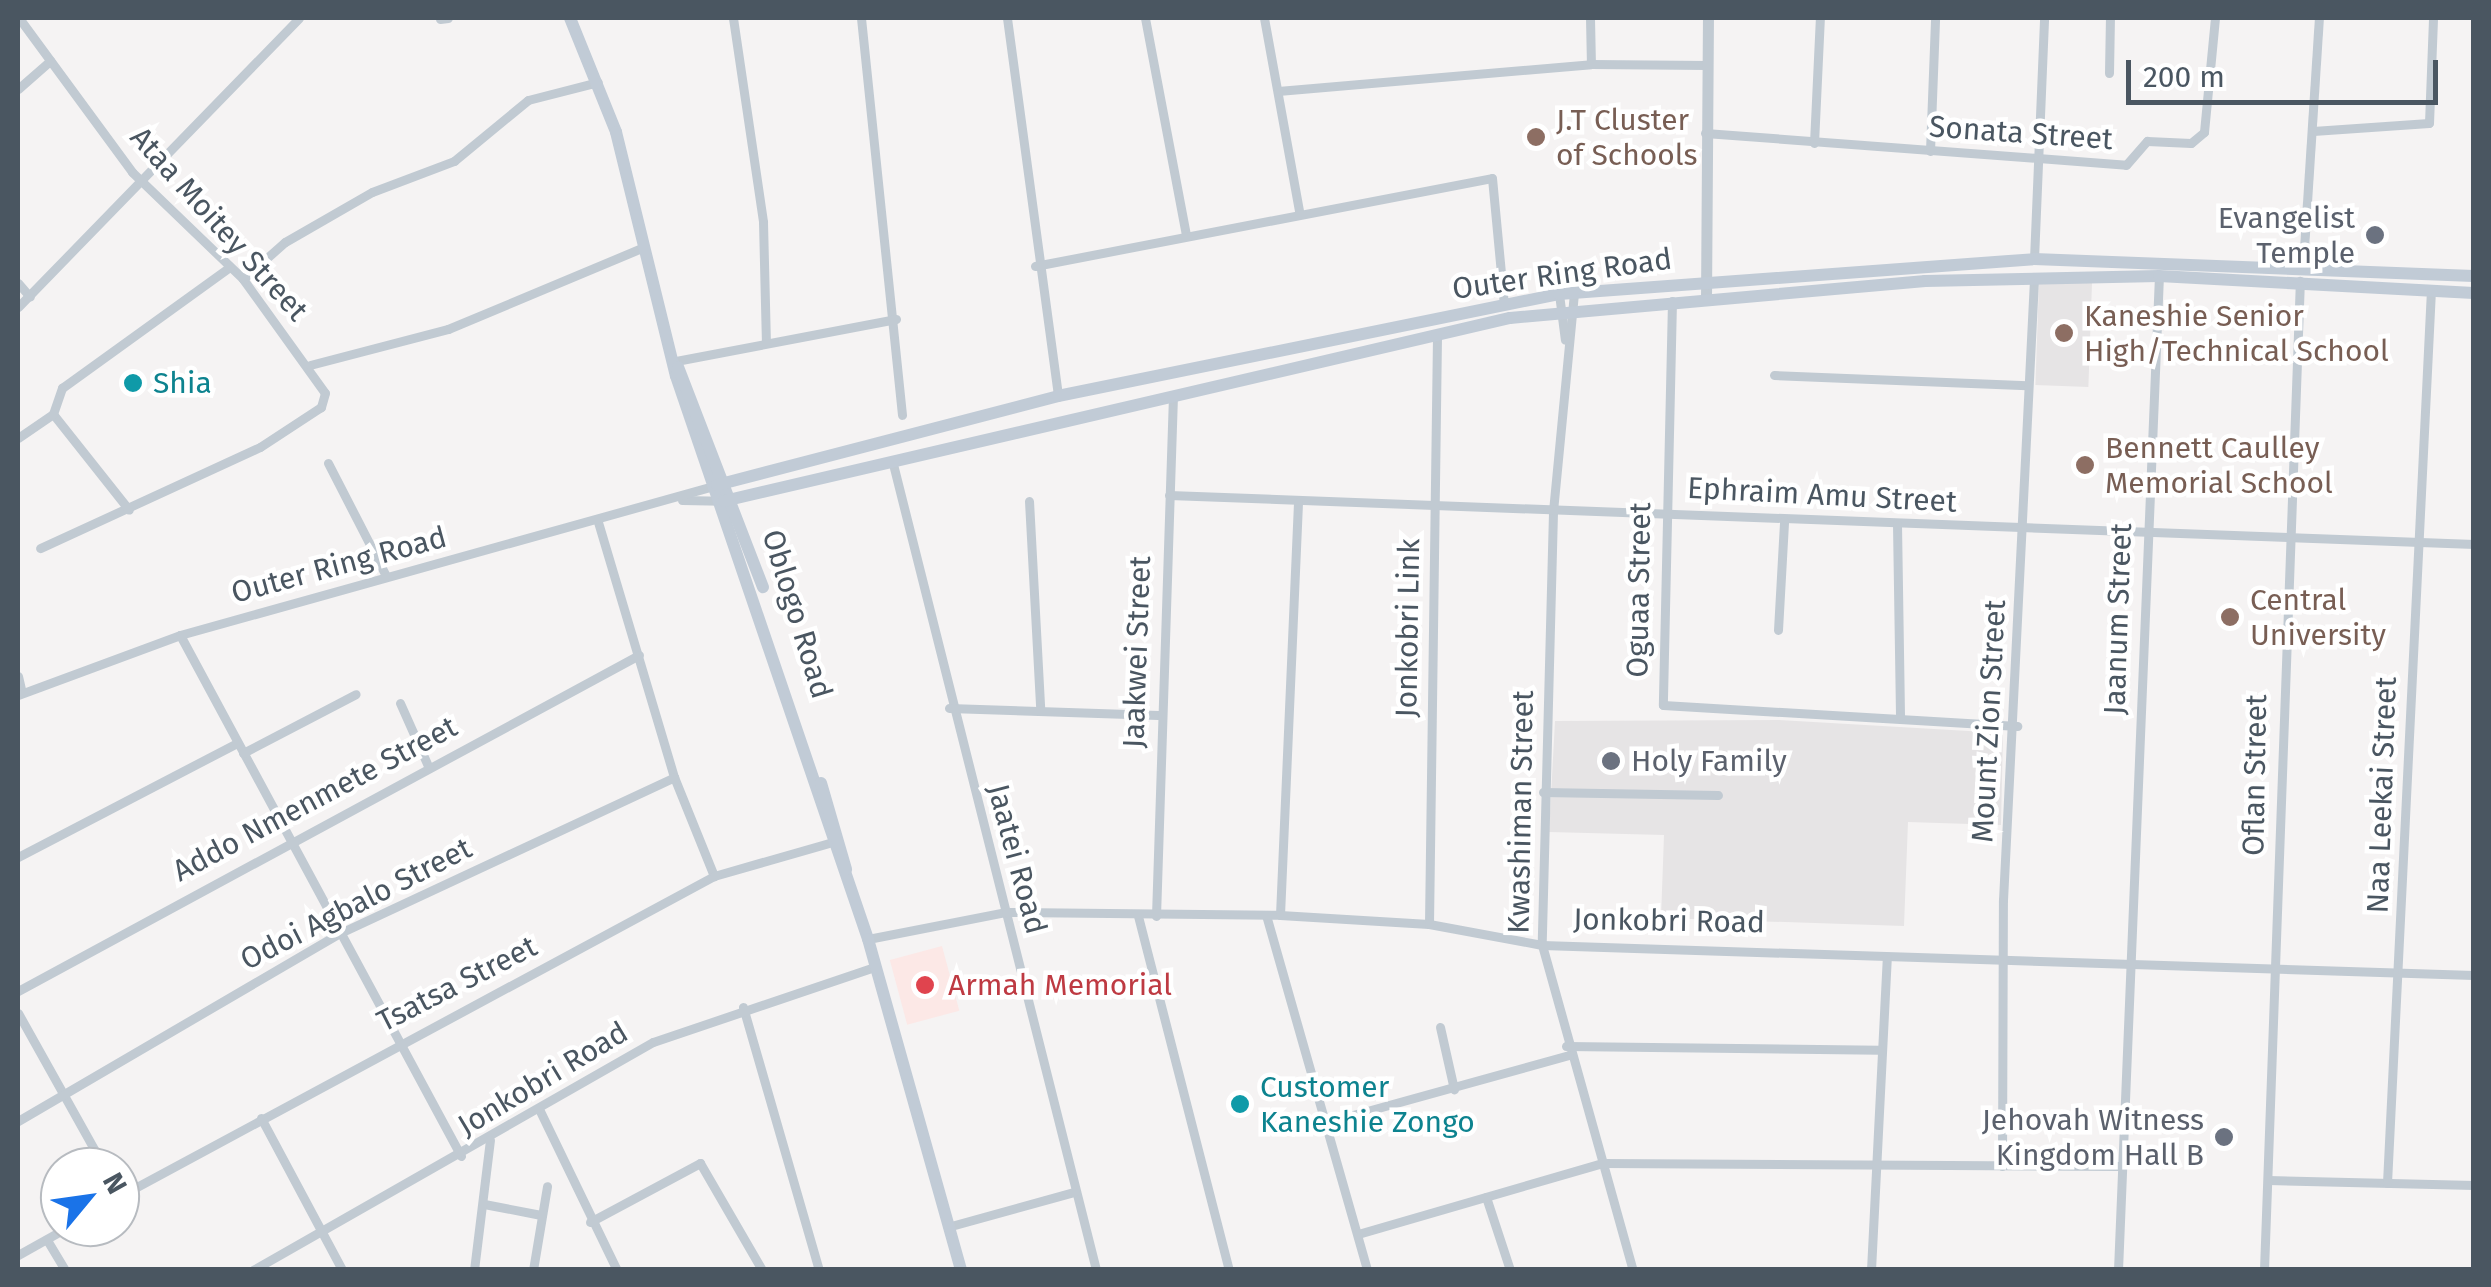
<!DOCTYPE html>
<html>
<head>
<meta charset="utf-8">
<style>
	body { margin:0 }
	#map { position:relative; width:2491px; height:1287px; overflow:hidden; background:#f5f3f3; font-family:"Fira Sans",sans-serif }
	div>[style] { position:absolute }
	.education>* { inset:0; background:#e6e4e5; transform-origin:0 0 }
	.medical>* { inset:0; background:#fce8e6; transform-origin:0 0 }
	.minor>* { height:9px; margin:-4.5px; padding:0 4.5px; transform-origin:4.5px; border-radius:4.5px; background:#c1cad2 }
	.tertiary>* { height:11px; margin:-5.5px; padding:0 5.5px; transform-origin:5.5px; border-radius:5.5px; background:#c1cad2 }
	.secondary>* { height:12px; margin:-6px; padding:0 6px; transform-origin:6px; border-radius:6px; background:#c1cbd6 }
	.dots>* { width:28px; height:28px; translate:-50% -50%; box-sizing:border-box; border:5px solid #fff; border-radius:50% }
	span { translate:-50% -50%; white-space:nowrap; text-align:center; line-height:1.15; -webkit-text-stroke:9px #fff; paint-order:stroke }
	.education-label { font-size:30px; color:#785e54 }
	.left { translate:0 -50%; text-align:left }
	.street-label { font-size:30px; color:#4a5661 }
	.worship-label { font-size:30px; color:#5b616d }
	.right { translate:-100% -50%; text-align:right }
	.culture-label { font-size:30px; color:#0d838f }
	.health-label { font-size:30px; color:#be3a42 }
	.frame { position:absolute; inset:0; border:20px solid #4a5661; pointer-events:none }
	.north { position:absolute; left:40px; top:1147px; width:100px; height:100px; box-sizing:border-box; background:#fff; border:2px solid #b7bbc0; border-radius:50%; rotate:61deg; font-size:28px; font-weight:700; line-height:40px; text-align:center; color:#4a5661 }
	.north::after { content:''; display:block; margin:auto; width:35px; height:45px; background:#1a73e8; clip-path:polygon(50% 0,100% 100%,50% 72%,0 100%) }
	.scale { position:absolute; left:2126px; top:60px; width:312px; height:45px; box-sizing:border-box; border:5px solid #4a5661; border-top:0; padding-left:12px; font-size:30px; line-height:35px; white-space:nowrap; color:#4a5661; -webkit-text-stroke:8px #fff; paint-order:stroke }
</style>
</head>
<body>
<div id="map">
	<div class="education">
		<div style="left:2092px;top:283px;width:104px;height:53px;rotate:92deg"></div>
		<div style="clip-path:polygon(1779px 720px,2003px 733px,2001px 825px,1908px 822px,1904px 926px,1661px 918px,1664px 835px,1549px 832px,1555px 721px)"></div>
	</div>
	<div class="medical">
		<div style="left:942px;top:946px;width:67px;height:54px;rotate:75deg"></div>
	</div>
	<div class="minor">
		<div style="left:19px;top:18px;width:191px;rotate:53.7deg"></div>
		<div style="left:132px;top:172px;width:154px;rotate:43.9deg"></div>
		<div style="left:243px;top:279px;width:140px;rotate:54.3deg"></div>
		<div style="left:325px;top:393px;width:15px;rotate:106deg"></div>
		<div style="left:321px;top:407px;width:73px;rotate:146.7deg"></div>
		<div style="left:260px;top:447px;width:242px;rotate:155.3deg"></div>
		<div style="left:733px;top:18px;width:206px;rotate:81.6deg"></div>
		<div style="left:763px;top:222px;width:121px;rotate:88.6deg"></div>
		<div style="left:861px;top:18px;width:399px;rotate:84.1deg"></div>
		<div style="left:1007px;top:18px;width:381px;rotate:82.3deg"></div>
		<div style="left:1145px;top:18px;width:222px;rotate:79.3deg"></div>
		<div style="left:1264px;top:18px;width:196px;rotate:79.7deg"></div>
		<div style="left:1590px;top:18px;width:46px;rotate:88.8deg"></div>
		<div style="left:440px;top:19px;width:8px;rotate:-7deg"></div>
		<div style="left:2109px;top:73px;width:55px;rotate:-89deg"></div>
		<div style="left:18px;top:89px;width:43px;rotate:-41.2deg"></div>
		<div style="left:1278px;top:91px;width:314px;rotate:-4.9deg"></div>
		<div style="left:1591px;top:64px;width:116px;rotate:0.5deg"></div>
		<div style="left:2313px;top:131px;width:116px;rotate:-3.9deg"></div>
		<div style="left:2429px;top:123px;width:105px;rotate:-87.8deg"></div>
		<div style="left:1705px;top:133px;width:422px;rotate:4.3deg"></div>
		<div style="left:2126px;top:165px;width:32px;rotate:-49deg"></div>
		<div style="left:2147px;top:141px;width:44px;rotate:2.6deg"></div>
		<div style="left:2191px;top:143px;width:17px;rotate:-40deg"></div>
		<div style="left:2204px;top:132px;width:115px;rotate:-84.5deg"></div>
		<div style="left:1814px;top:143px;width:125px;rotate:-87.3deg"></div>
		<div style="left:1930px;top:151px;width:133px;rotate:-87.8deg"></div>
		<div style="left:2034px;top:259px;width:241px;rotate:-87.6deg"></div>
		<div style="left:2303px;top:264px;width:247px;rotate:-86.3deg"></div>
		<div style="left:1035px;top:266px;width:465px;rotate:-10.9deg"></div>
		<div style="left:1492px;top:178px;width:127px;rotate:84.6deg"></div>
		<div style="left:243px;top:279px;width:56px;rotate:-41.4deg"></div>
		<div style="left:285px;top:242px;width:100px;rotate:-29.9deg"></div>
		<div style="left:372px;top:192px;width:88px;rotate:-20.7deg"></div>
		<div style="left:454px;top:161px;width:96px;rotate:-39.5deg"></div>
		<div style="left:528px;top:100px;width:72px;rotate:-14.4deg"></div>
		<div style="left:18px;top:283px;width:18px;rotate:49deg"></div>
		<div style="left:1574px;top:293px;width:220px;rotate:95.5deg"></div>
		<div style="left:1553px;top:512px;width:433px;rotate:91.5deg"></div>
		<div style="left:1542px;top:945px;width:337px;rotate:74.4deg"></div>
		<div style="left:1559px;top:294px;width:46px;rotate:82.6deg"></div>
		<div style="left:1672px;top:301px;width:404px;rotate:91.3deg"></div>
		<div style="left:1663px;top:705px;width:355px;rotate:3.4deg"></div>
		<div style="left:18px;top:307px;width:403px;rotate:-45.8deg"></div>
		<div style="left:676px;top:361px;width:224px;rotate:-10.8deg"></div>
		<div style="left:310px;top:365px;width:143px;rotate:-14.6deg"></div>
		<div style="left:448px;top:329px;width:210px;rotate:-22.7deg"></div>
		<div style="left:1774px;top:375px;width:253px;rotate:2.3deg"></div>
		<div style="left:53px;top:414px;width:122px;rotate:51.6deg"></div>
		<div style="left:18px;top:438px;width:42px;rotate:-34.4deg"></div>
		<div style="left:53px;top:414px;width:28px;rotate:-71deg"></div>
		<div style="left:62px;top:388px;width:207px;rotate:-35.8deg"></div>
		<div style="left:892px;top:460px;width:835px;rotate:75.86deg"></div>
		<div style="left:328px;top:463px;width:127px;rotate:62.8deg"></div>
		<div style="left:1169px;top:495px;width:1306px;rotate:2.15deg"></div>
		<div style="left:682px;top:500px;width:39px;rotate:1deg"></div>
		<div style="left:1029px;top:501px;width:206px;rotate:86.9deg"></div>
		<div style="left:598px;top:522px;width:266px;rotate:73.4deg"></div>
		<div style="left:674px;top:777px;width:107px;rotate:68deg"></div>
		<div style="left:1897px;top:524px;width:192px;rotate:89.1deg"></div>
		<div style="left:1778px;top:630px;width:109px;rotate:-86.8deg"></div>
		<div style="left:180px;top:635px;width:592px;rotate:61.66deg"></div>
		<div style="left:18px;top:676px;width:17px;rotate:77deg"></div>
		<div style="left:18px;top:695px;width:173px;rotate:-20.3deg"></div>
		<div style="left:180px;top:635px;width:558px;rotate:-15.61deg"></div>
		<div style="left:400px;top:703px;width:71px;rotate:66deg"></div>
		<div style="left:949px;top:708px;width:209px;rotate:1.9deg"></div>
		<div style="left:243px;top:753px;width:127px;rotate:-27.6deg"></div>
		<div style="left:1543px;top:792px;width:175px;rotate:1deg"></div>
		<div style="left:18px;top:857px;width:247px;rotate:-27.5deg"></div>
		<div style="left:1266px;top:915px;width:369px;rotate:74.1deg"></div>
		<div style="left:1280px;top:915px;width:413px;rotate:-87.5deg"></div>
		<div style="left:1138px;top:916px;width:366px;rotate:75.6deg"></div>
		<div style="left:1156px;top:916px;width:521px;rotate:-88.13deg"></div>
		<div style="left:1429px;top:924px;width:590px;rotate:-89.22deg"></div>
		<div style="left:868px;top:939px;width:141px;rotate:-11.1deg"></div>
		<div style="left:1006px;top:912px;width:274px;rotate:0.6deg"></div>
		<div style="left:1280px;top:915px;width:149px;rotate:3.5deg"></div>
		<div style="left:1429px;top:924px;width:115px;rotate:10.5deg"></div>
		<div style="left:1542px;top:945px;width:932px;rotate:1.84deg"></div>
		<div style="left:18px;top:991px;width:706px;rotate:-28.42deg"></div>
		<div style="left:743px;top:1007px;width:274px;rotate:73.9deg"></div>
		<div style="left:18px;top:1013px;width:176px;rotate:60.8deg"></div>
		<div style="left:1440px;top:1027px;width:64px;rotate:77.3deg"></div>
		<div style="left:1566px;top:1046px;width:313px;rotate:0.7deg"></div>
		<div style="left:539px;top:1109px;width:179px;rotate:64.2deg"></div>
		<div style="left:261px;top:1118px;width:172px;rotate:61.9deg"></div>
		<div style="left:18px;top:1121px;width:371px;rotate:-30.3deg"></div>
		<div style="left:338px;top:934px;width:371px;rotate:-25deg"></div>
		<div style="left:1331px;top:1121px;width:247px;rotate:-15.5deg"></div>
		<div style="left:2002px;top:1166px;width:266px;rotate:-89.8deg"></div>
		<div style="left:2003px;top:900px;width:622px;rotate:-87.14deg"></div>
		<div style="left:2268px;top:1180px;width:206px;rotate:1.4deg"></div>
		<div style="left:2387px;top:1183px;width:894px;rotate:-87.18deg"></div>
		<div style="left:120px;top:1196px;width:675px;rotate:-28.31deg"></div>
		<div style="left:714px;top:876px;width:127px;rotate:-16deg"></div>
		<div style="left:1486px;top:1197px;width:77px;rotate:71.8deg"></div>
		<div style="left:484px;top:1204px;width:58px;rotate:10.9deg"></div>
		<div style="left:590px;top:1222px;width:125px;rotate:-28.2deg"></div>
		<div style="left:700px;top:1163px;width:124px;rotate:59.9deg"></div>
		<div style="left:951px;top:1226px;width:128px;rotate:-15.5deg"></div>
		<div style="left:1358px;top:1234px;width:255px;rotate:-16.2deg"></div>
		<div style="left:1603px;top:1163px;width:516px;rotate:0.33deg"></div>
		<div style="left:47px;top:1240px;width:35px;rotate:59deg"></div>
		<div style="left:18px;top:1255px;width:57px;rotate:-29.2deg"></div>
		<div style="left:253px;top:1270px;width:460px;rotate:-29.7deg"></div>
		<div style="left:653px;top:1042px;width:233px;rotate:-18.7deg"></div>
		<div style="left:474px;top:1270px;width:131px;rotate:-83deg"></div>
		<div style="left:533px;top:1270px;width:85px;rotate:-80.5deg"></div>
		<div style="left:1871px;top:1270px;width:314px;rotate:-87.1deg"></div>
		<div style="left:2118px;top:1270px;width:995px;rotate:-87.64deg"></div>
		<div style="left:2264px;top:1270px;width:990px;rotate:-87.92deg"></div>
	</div>
	<div class="tertiary">
		<div style="left:1706px;top:300px;width:282px;rotate:-89.6deg"></div>
	</div>
	<div class="secondary">
		<div style="left:570px;top:18px;width:123px;rotate:68deg"></div>
		<div style="left:616px;top:132px;width:251px;rotate:76.2deg"></div>
		<div style="left:676px;top:376px;width:595px;rotate:71.17deg"></div>
		<div style="left:868px;top:939px;width:344px;rotate:74.3deg"></div>
		<div style="left:678px;top:367px;width:236px;rotate:68.9deg"></div>
		<div style="left:717px;top:485px;width:352px;rotate:-14.6deg"></div>
		<div style="left:1058px;top:396px;width:511px;rotate:-11.51deg"></div>
		<div style="left:1559px;top:294px;width:476px;rotate:-4.2deg"></div>
		<div style="left:2034px;top:259px;width:440px;rotate:2.2deg"></div>
		<div style="left:724px;top:501px;width:807px;rotate:-13.11deg"></div>
		<div style="left:1510px;top:318px;width:417px;rotate:-5.1deg"></div>
		<div style="left:1925px;top:281px;width:234px;rotate:-1.2deg"></div>
		<div style="left:2159px;top:276px;width:315px;rotate:3.1deg"></div>
		<div style="left:821px;top:783px;width:90px;rotate:73.8deg"></div>
	</div>
	<div class="dots">
		<div style="left:1536px;top:137px;background:#8d6e63"></div>
		<div style="left:2375px;top:235px;background:#6b7280"></div>
		<div style="left:2064px;top:333px;background:#8d6e63"></div>
		<div style="left:133px;top:383px;background:#0f9aa8"></div>
		<div style="left:2085px;top:465px;background:#8d6e63"></div>
		<div style="left:2230px;top:617px;background:#8d6e63"></div>
		<div style="left:1611px;top:761px;background:#6b7280"></div>
		<div style="left:925px;top:985px;background:#e0444e"></div>
		<div style="left:1240px;top:1104px;background:#0f9aa8"></div>
		<div style="left:2224px;top:1137px;background:#6b7280"></div>
	</div>
	<div class="education-label">
		<span class="left" style="left:1556px;top:137px">J.T Cluster<br>of Schools</span>
		<span class="left" style="left:2084px;top:333px">Kaneshie Senior<br>High/Technical School</span>
		<span class="left" style="left:2105px;top:465px">Bennett Caulley<br>Memorial School</span>
		<span class="left" style="left:2250px;top:617px">Central<br>University</span>
	</div>
	<div class="street-label">
		<span style="left:2021px;top:133px;rotate:4deg">Sonata Street</span>
		<span style="left:219px;top:224px;rotate:48deg">Ataa Moitey Street</span>
		<span style="left:1562px;top:274px;rotate:-8deg">Outer Ring Road</span>
		<span style="left:1822px;top:495px;rotate:3deg">Ephraim Amu Street</span>
		<span style="left:339px;top:565px;rotate:-15deg">Outer Ring Road</span>
		<span style="left:1639px;top:590px;rotate:-89deg">Oguaa Street</span>
		<span style="left:797px;top:614px;rotate:73deg">Oblogo Road</span>
		<span style="left:2118px;top:619px;rotate:-88deg">Jaanum Street</span>
		<span style="left:1408px;top:628px;rotate:-89deg">Jonkobri Link</span>
		<span style="left:1137px;top:652px;rotate:-88deg">Jaakwei Street</span>
		<span style="left:1989px;top:721px;rotate:-87deg">Mount Zion Street</span>
		<span style="left:2255px;top:775px;rotate:-89deg">Oflan Street</span>
		<span style="left:2382px;top:795px;rotate:-88deg">Naa Leekai Street</span>
		<span style="left:315px;top:799px;rotate:-28deg">Addo Nmenmete Street</span>
		<span style="left:1521px;top:812px;rotate:-89deg">Kwashiman Street</span>
		<span style="left:1017px;top:859px;rotate:75deg">Jaatei Road</span>
		<span style="left:356px;top:904px;rotate:-27deg">Odoi Agbalo Street</span>
		<span style="left:1669px;top:921px;rotate:1deg">Jonkobri Road</span>
		<span style="left:457px;top:984px;rotate:-27deg">Tsatsa Street</span>
		<span style="left:543px;top:1079px;rotate:-31deg">Jonkobri Road</span>
	</div>
	<div class="worship-label">
		<span class="right" style="left:2355px;top:235px">Evangelist<br>Temple</span>
		<span class="left" style="left:1631px;top:761px">Holy Family</span>
		<span class="right" style="left:2204px;top:1137px">Jehovah Witness<br>Kingdom Hall B</span>
	</div>
	<div class="culture-label">
		<span class="left" style="left:153px;top:383px">Shia</span>
		<span class="left" style="left:1260px;top:1104px">Customer<br>Kaneshie Zongo</span>
	</div>
	<div class="health-label">
		<span class="left" style="left:948px;top:985px">Armah Memorial</span>
	</div>
	<div class="frame"></div>
	<div class="north">N</div>
	<div class="scale">200 m</div>
</div>
</body>
</html>
